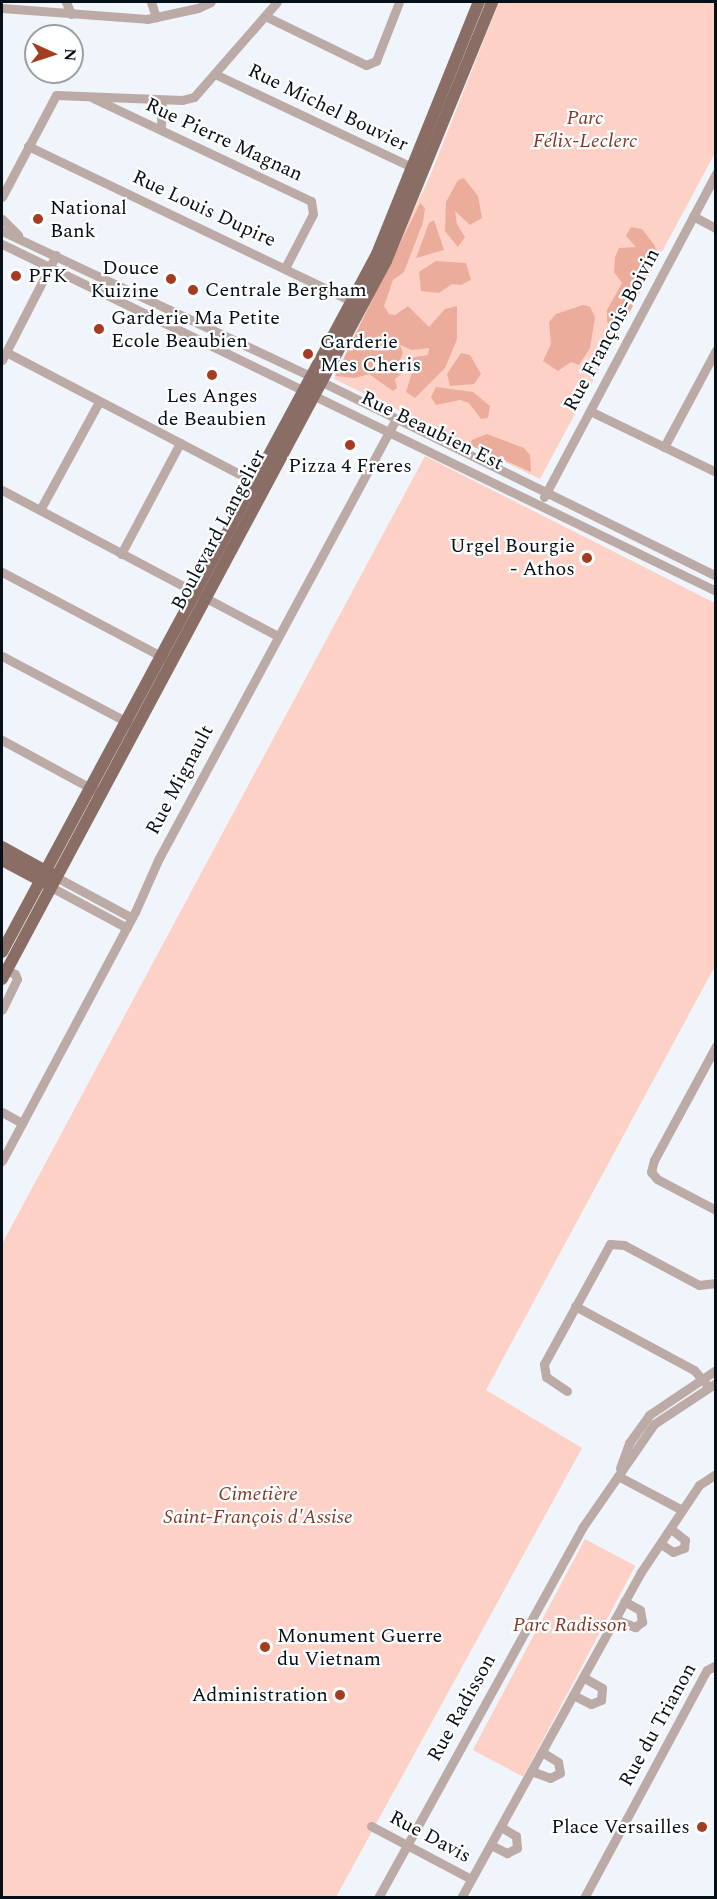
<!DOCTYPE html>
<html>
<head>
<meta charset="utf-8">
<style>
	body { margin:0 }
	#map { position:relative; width:717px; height:1899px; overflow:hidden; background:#eff5fa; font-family:Spectral,serif }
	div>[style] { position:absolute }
	.green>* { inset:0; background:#fed1c6; transform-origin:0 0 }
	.forest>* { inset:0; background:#ebac9b }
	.minor>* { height:9px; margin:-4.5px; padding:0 4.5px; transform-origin:4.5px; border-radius:4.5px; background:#bbaaa6 }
	.major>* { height:12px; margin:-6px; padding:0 6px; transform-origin:6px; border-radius:6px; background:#8a6d65 }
	.dots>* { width:16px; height:16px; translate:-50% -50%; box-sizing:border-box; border:3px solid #fff; border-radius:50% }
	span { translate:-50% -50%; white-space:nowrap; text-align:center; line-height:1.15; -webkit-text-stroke:4.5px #fff; paint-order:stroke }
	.street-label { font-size:20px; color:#050f17 }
	.park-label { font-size:20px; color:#833825; font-style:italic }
	.poi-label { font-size:20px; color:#050f17 }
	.left { translate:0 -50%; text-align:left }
	.right { translate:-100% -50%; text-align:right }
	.frame { position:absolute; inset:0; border:3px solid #050f17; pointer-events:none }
	.north { position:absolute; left:24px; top:24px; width:60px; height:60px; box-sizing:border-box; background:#fff; border:2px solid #9b9fa2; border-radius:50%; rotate:93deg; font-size:16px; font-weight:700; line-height:24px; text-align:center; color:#050f17 }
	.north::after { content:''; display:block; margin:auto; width:21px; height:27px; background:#a43c21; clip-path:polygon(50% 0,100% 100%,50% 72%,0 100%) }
</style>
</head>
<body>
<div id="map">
	<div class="green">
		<div style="clip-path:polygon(499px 2px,715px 2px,715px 153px,540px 479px,334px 379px,430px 176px)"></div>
		<div style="clip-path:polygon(425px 456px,715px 603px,715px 966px,486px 1390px,582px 1448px,336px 1897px,2px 1898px,2px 1244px)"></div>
		<div style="left:585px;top:1539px;width:57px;height:239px;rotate:28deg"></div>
	</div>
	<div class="forest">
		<div style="clip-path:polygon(464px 178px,478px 196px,482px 218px,470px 225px,455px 211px,457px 224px,465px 237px,458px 247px,445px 231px,446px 202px,458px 180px)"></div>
		<div style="clip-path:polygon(420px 203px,425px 208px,423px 222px,404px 272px,393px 280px,384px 306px,389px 314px,395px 315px,408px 306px,429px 327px,445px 309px,457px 306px,457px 339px,445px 368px,415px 398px,406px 392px,412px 373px,409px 358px,428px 355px,429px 348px,412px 350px,400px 345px,403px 353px,399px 363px,406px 370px,395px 379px,397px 388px,393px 391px,369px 374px,355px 378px,335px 376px)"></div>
		<div style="clip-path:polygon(434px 220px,444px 250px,416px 258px,429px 223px)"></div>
		<div style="clip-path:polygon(631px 227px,642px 229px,655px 246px,656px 255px,629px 314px,619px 326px,612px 327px,607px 322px,607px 310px,622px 283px,614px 272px,615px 257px,619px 248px,636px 247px,626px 236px)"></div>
		<div style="clip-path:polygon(436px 261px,466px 263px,471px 280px,461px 285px,452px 284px,439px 293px,421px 291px,419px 272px)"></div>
		<div style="clip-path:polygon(583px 305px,590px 307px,595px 317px,590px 348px,579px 365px,571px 362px,558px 371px,543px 361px,551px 344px,549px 322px,556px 314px)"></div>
		<div style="clip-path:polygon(461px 353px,470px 355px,481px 374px,474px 384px,450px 386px,447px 374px)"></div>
		<div style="clip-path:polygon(436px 387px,473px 392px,490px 406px,488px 418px,481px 419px,469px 403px,460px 400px,436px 405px,431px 397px)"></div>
		<div style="clip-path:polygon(487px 434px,524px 448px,530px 455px,531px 472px,470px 445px,472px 440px)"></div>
	</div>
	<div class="minor">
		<div style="left:66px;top:2px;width:13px;rotate:67deg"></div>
		<div style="left:151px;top:2px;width:16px;rotate:72deg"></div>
		<div style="left:2px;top:8px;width:145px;rotate:4.3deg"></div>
		<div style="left:147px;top:19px;width:52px;rotate:-12.2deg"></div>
		<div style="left:198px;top:8px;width:14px;rotate:-25deg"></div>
		<div style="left:265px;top:16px;width:112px;rotate:25.9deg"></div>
		<div style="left:366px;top:65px;width:11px;rotate:-22deg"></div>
		<div style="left:376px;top:61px;width:63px;rotate:-68.7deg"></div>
		<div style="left:217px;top:75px;width:220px;rotate:25.3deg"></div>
		<div style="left:93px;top:98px;width:241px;rotate:25.3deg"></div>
		<div style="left:311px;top:201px;width:13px;rotate:81deg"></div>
		<div style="left:313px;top:214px;width:61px;rotate:117.4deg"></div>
		<div style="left:161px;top:128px;width:28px;rotate:-88deg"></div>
		<div style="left:28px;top:146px;width:366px;rotate:25.6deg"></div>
		<div style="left:2px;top:197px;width:115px;rotate:-62.1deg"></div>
		<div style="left:56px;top:95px;width:126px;rotate:2.3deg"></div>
		<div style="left:182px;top:100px;width:12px;rotate:-14deg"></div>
		<div style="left:194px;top:97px;width:126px;rotate:-48.9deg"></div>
		<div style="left:693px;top:216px;width:26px;rotate:28deg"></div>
		<div style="left:2px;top:219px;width:23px;rotate:45deg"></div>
		<div style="left:2px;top:231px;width:343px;rotate:25.2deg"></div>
		<div style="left:312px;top:377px;width:450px;rotate:26.2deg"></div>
		<div style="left:2px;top:244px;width:794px;rotate:25.92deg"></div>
		<div style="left:6px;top:352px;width:285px;rotate:27.6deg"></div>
		<div style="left:2px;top:360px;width:118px;rotate:-62.8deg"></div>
		<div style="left:590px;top:411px;width:140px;rotate:25.8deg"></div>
		<div style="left:664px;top:447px;width:110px;rotate:-61.8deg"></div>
		<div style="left:2px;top:490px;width:312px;rotate:27.9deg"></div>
		<div style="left:544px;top:497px;width:367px;rotate:-62deg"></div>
		<div style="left:40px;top:510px;width:123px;rotate:-61.4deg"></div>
		<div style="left:121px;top:554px;width:126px;rotate:-62deg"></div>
		<div style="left:2px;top:572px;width:186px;rotate:27.9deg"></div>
		<div style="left:2px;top:656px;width:144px;rotate:27.8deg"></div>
		<div style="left:2px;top:740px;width:105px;rotate:28.5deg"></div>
		<div style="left:56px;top:877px;width:86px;rotate:28.3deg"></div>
		<div style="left:51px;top:887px;width:86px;rotate:28.3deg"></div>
		<div style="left:2px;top:968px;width:14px;rotate:25deg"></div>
		<div style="left:15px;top:974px;width:5px;rotate:68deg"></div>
		<div style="left:17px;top:979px;width:34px;rotate:116deg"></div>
		<div style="left:716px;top:1046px;width:130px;rotate:118.5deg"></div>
		<div style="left:654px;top:1160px;width:12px;rotate:104deg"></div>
		<div style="left:651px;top:1172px;width:9px;rotate:49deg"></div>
		<div style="left:657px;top:1179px;width:67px;rotate:27.7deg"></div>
		<div style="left:2px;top:1112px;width:23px;rotate:29deg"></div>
		<div style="left:2px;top:1161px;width:282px;rotate:-61.9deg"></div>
		<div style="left:135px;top:912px;width:57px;rotate:-66.1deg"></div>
		<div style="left:158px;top:860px;width:501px;rotate:-61.65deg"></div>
		<div style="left:575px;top:1306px;width:135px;rotate:28.3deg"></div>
		<div style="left:694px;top:1370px;width:23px;rotate:49deg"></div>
		<div style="left:567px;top:1391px;width:25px;rotate:-146deg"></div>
		<div style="left:546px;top:1377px;width:13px;rotate:-99deg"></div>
		<div style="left:544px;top:1364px;width:137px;rotate:-61.2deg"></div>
		<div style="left:610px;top:1244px;width:14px;rotate:4deg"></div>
		<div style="left:624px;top:1245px;width:85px;rotate:28.1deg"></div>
		<div style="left:699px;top:1285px;width:17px;rotate:-7deg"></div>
		<div style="left:620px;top:1468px;width:27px;rotate:-70deg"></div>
		<div style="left:629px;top:1443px;width:34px;rotate:-54deg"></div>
		<div style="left:649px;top:1415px;width:81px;rotate:-33.9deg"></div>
		<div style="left:618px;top:1476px;width:72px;rotate:28deg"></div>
		<div style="left:661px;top:1544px;width:14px;rotate:34deg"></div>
		<div style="left:673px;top:1552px;width:12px;rotate:-20deg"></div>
		<div style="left:684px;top:1548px;width:8px;rotate:-83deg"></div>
		<div style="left:685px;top:1540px;width:18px;rotate:-142deg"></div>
		<div style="left:615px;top:1619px;width:22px;rotate:22deg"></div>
		<div style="left:635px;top:1627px;width:9px;rotate:-36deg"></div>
		<div style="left:642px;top:1622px;width:12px;rotate:-99deg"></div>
		<div style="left:640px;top:1610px;width:18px;rotate:-151deg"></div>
		<div style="left:573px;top:1695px;width:20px;rotate:27deg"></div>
		<div style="left:591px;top:1704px;width:11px;rotate:-22deg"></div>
		<div style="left:601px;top:1700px;width:12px;rotate:-85deg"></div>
		<div style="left:602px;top:1688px;width:22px;rotate:-150deg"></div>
		<div style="left:531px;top:1771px;width:20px;rotate:20deg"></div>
		<div style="left:550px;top:1778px;width:11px;rotate:-27deg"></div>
		<div style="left:560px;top:1773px;width:11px;rotate:-100deg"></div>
		<div style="left:558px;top:1762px;width:19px;rotate:-148deg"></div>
		<div style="left:371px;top:1826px;width:113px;rotate:27.9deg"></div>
		<div style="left:491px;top:1845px;width:18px;rotate:27deg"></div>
		<div style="left:507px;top:1853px;width:11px;rotate:-27deg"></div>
		<div style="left:517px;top:1848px;width:12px;rotate:-95deg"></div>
		<div style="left:516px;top:1836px;width:17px;rotate:-149deg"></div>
		<div style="left:378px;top:1898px;width:423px;rotate:-61.1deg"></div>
		<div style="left:582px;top:1528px;width:126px;rotate:-55.3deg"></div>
		<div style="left:654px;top:1424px;width:74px;rotate:-33.5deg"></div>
		<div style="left:461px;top:1898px;width:372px;rotate:-61.1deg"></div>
		<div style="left:641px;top:1572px;width:105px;rotate:-56.3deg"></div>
		<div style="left:699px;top:1485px;width:20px;rotate:-33deg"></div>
		<div style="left:584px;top:1898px;width:259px;rotate:-61.7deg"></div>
		<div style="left:707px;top:1670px;width:10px;rotate:-29deg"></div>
	</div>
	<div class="major">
		<div style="left:2px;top:847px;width:58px;rotate:28.8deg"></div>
		<div style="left:2px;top:860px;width:49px;rotate:28.1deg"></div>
		<div style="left:2px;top:952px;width:792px;rotate:-61.75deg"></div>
		<div style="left:377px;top:254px;width:272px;rotate:-68deg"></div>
		<div style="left:2px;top:979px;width:814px;rotate:-61.86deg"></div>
		<div style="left:386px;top:261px;width:280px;rotate:-67.7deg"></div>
	</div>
	<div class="dots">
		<div style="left:38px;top:219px;background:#a43c21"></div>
		<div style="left:16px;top:276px;background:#a43c21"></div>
		<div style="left:171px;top:279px;background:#a43c21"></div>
		<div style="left:193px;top:290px;background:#a43c21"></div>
		<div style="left:99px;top:329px;background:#a43c21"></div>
		<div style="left:308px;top:354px;background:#a43c21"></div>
		<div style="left:212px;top:375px;background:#a43c21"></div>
		<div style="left:350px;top:445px;background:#a43c21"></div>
		<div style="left:587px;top:558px;background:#a43c21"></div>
		<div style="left:265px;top:1647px;background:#a43c21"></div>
		<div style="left:340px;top:1695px;background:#a43c21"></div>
		<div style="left:702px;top:1827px;background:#a43c21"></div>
	</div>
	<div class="street-label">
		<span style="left:328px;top:108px;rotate:26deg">Rue Michel Bouvier</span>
		<span style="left:224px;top:140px;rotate:25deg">Rue Pierre Magnan</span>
		<span style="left:204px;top:209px;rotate:25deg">Rue Louis Dupire</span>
		<span style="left:612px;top:330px;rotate:-62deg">Rue François-Boivin</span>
		<span style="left:432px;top:431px;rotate:26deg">Rue Beaubien Est</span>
		<span style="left:219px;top:530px;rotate:-62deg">Boulevard Langelier</span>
		<span style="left:180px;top:780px;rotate:-62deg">Rue Mignault</span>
		<span style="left:462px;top:1708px;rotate:-61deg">Rue Radisson</span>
		<span style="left:658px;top:1725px;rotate:-61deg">Rue du Trianon</span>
		<span style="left:430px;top:1837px;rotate:28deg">Rue Davis</span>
	</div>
	<div class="park-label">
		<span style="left:585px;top:130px">Parc<br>Félix-Leclerc</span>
		<span style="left:258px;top:1506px">Cimetière<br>Saint-François d'Assise</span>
		<span style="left:570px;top:1625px">Parc Radisson</span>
	</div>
	<div class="poi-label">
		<span class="left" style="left:50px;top:220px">National<br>Bank</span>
		<span class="right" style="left:159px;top:280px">Douce<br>Kuizine</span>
		<span class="left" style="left:28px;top:276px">PFK</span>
		<span class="left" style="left:205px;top:290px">Centrale Bergham</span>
		<span class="left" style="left:111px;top:330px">Garderie Ma Petite<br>Ecole Beaubien</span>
		<span class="left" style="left:320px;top:354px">Garderie<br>Mes Cheris</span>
		<span style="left:212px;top:408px">Les Anges<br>de Beaubien</span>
		<span style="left:350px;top:466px">Pizza 4 Freres</span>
		<span class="right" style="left:575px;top:558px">Urgel Bourgie<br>- Athos</span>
		<span class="left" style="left:277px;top:1648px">Monument Guerre<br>du Vietnam</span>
		<span class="right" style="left:328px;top:1695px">Administration</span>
		<span class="right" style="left:690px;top:1827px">Place Versailles</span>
	</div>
	<div class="frame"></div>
	<div class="north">N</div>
</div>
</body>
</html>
